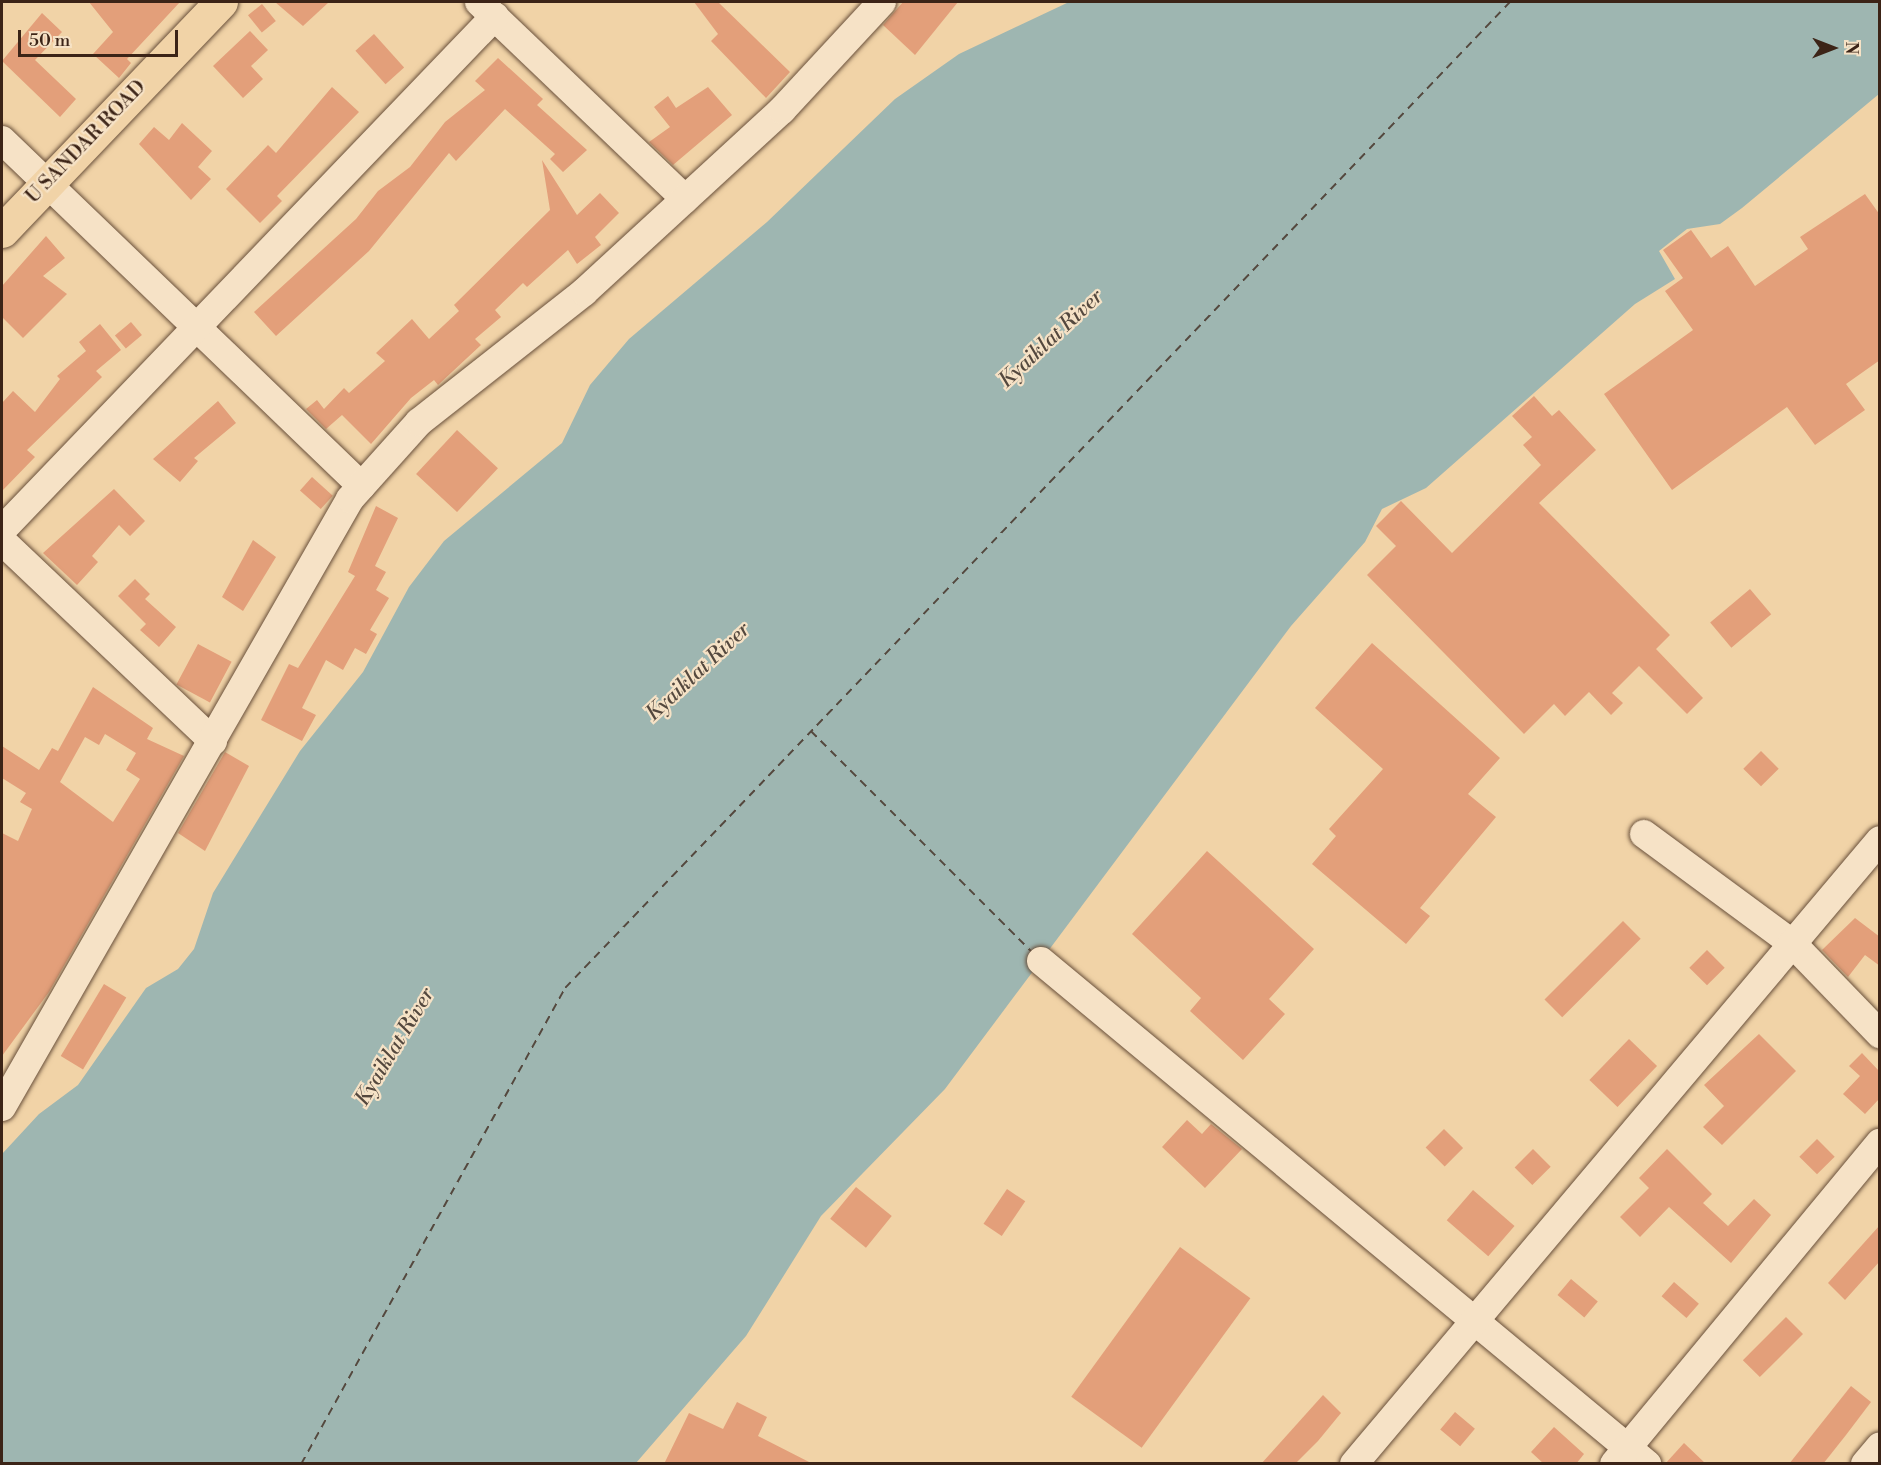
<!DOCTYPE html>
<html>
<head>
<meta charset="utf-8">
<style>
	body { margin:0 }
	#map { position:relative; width:1881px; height:1465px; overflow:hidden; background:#f1d3a7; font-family:"Libre Bodoni",serif }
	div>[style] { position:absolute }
	.water>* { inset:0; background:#9eb6b1 }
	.ferry>* { height:1.5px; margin-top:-0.75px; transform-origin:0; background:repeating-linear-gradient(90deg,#54483e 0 8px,transparent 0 14px) }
	.building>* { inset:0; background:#e39f7a; transform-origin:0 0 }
	.roads { filter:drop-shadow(0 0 2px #69503b) drop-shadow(0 0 2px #69503b) }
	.minor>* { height:28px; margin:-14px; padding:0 14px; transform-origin:14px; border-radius:14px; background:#f6e2c6 }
	.major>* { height:33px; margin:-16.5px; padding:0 16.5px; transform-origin:16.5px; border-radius:16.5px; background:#f1d3a7 }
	span { translate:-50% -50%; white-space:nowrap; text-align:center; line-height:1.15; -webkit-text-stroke:4.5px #f6e2c6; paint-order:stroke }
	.street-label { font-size:20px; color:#3c2417 }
	.water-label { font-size:21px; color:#54483e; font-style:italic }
	.frame { position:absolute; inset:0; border:3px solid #3c2417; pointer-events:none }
	.north { position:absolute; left:1803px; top:18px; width:60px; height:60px; -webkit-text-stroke:4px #f6e2c6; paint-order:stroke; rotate:90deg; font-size:16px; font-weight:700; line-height:24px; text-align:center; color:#3c2417 }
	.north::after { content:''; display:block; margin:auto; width:21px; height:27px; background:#3c2417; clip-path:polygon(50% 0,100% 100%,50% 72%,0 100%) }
	.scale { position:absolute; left:18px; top:30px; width:160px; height:27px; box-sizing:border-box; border:3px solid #3c2417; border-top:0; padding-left:8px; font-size:18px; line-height:21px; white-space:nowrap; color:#3c2417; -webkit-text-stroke:4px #f6e2c6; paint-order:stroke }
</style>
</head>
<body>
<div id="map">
	<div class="water">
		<div style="clip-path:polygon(1069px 2px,1879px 2px,1879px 94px,1742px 208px,1720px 224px,1687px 229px,1659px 251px,1675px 279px,1635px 304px,1426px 488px,1382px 509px,1365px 542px,1291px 626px,945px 1089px,821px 1216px,746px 1336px,636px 1463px,2px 1463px,2px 1154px,39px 1114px,78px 1085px,146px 988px,178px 969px,194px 949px,213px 893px,300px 751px,363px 672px,409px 587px,444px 541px,562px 443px,590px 385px,629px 339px,767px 222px,895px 99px,959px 54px)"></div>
	</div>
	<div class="ferry">
		<div style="left:811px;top:731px;width:313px;rotate:45deg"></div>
		<div style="left:301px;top:1464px;width:544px;rotate:-60.99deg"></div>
		<div style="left:565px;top:988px;width:1366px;rotate:-46.22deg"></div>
	</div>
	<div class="building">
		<div style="clip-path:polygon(89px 2px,180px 2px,127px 59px,131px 63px,119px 78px,93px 54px,113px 32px)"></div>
		<div style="clip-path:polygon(275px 2px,329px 2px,303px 26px)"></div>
		<div style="clip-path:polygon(694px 2px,718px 2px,790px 72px,766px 98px,711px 41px,718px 34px)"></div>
		<div style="clip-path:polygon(903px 2px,958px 2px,915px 55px,883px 25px)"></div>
		<div style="left:262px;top:4px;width:22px;height:18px;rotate:51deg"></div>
		<div style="clip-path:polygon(42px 13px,62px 32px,35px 60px,76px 99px,60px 117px,2px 61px)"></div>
		<div style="clip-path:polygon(250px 31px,268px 50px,251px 66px,263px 79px,243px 98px,213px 66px)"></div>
		<div style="left:374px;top:34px;width:45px;height:25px;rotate:48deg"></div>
		<div style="clip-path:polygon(498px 58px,543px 99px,537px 105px,587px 150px,563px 172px,550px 159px,555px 154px,505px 109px,456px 161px,449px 153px,369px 251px,276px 336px,254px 312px,356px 219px,378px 191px,410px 167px,445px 122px,485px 90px,475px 81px)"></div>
		<div style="clip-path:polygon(332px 87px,359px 112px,277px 196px,282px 201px,260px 223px,226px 189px,268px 145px,276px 153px)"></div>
		<div style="clip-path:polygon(708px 87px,732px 115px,673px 165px,649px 142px,670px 127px,654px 107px,668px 96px,676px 108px)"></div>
		<div style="clip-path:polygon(182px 123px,212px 151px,198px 167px,211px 179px,191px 200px,139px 144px,154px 127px,169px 140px)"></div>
		<div style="clip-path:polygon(542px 160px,577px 215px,600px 193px,619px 213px,595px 237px,601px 245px,577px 264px,568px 250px,527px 287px,523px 283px,495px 310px,501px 317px,475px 339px,481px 345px,438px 385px,434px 380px,411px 398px,371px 444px,342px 415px,326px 429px,306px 409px,317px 400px,324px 409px,344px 388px,349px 393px,385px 361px,376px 353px,412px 319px,429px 339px,459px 311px,454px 305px,550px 210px)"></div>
		<div style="clip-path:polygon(1865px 194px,1880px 215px,1880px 360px,1846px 384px,1865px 410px,1815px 445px,1787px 407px,1672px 490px,1604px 394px,1693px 330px,1665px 291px,1683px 278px,1663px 250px,1691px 230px,1711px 258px,1728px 246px,1755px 286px,1808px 249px,1800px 237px)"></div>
		<div style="clip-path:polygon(46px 236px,65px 258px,43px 276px,67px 294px,23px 338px,2px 317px,2px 286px)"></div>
		<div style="left:131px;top:322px;width:17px;height:21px;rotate:50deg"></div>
		<div style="clip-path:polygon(100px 324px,121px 350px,96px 371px,102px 377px,27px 450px,35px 457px,2px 491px,2px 403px,13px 391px,35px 412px,60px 379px,57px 376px,86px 351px,79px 342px)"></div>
		<div style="clip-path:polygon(1534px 396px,1552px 416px,1559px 410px,1596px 450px,1539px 503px,1670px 635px,1656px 649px,1703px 698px,1687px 714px,1639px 666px,1612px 693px,1623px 703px,1611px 715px,1589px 692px,1565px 716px,1554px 704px,1524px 734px,1367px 575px,1396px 546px,1376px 526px,1401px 501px,1452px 553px,1541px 465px,1523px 445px,1532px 437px,1512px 416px)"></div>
		<div style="clip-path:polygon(218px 401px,236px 423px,194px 458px,198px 461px,180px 482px,153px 459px)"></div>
		<div style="left:457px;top:430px;width:56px;height:60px;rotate:43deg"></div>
		<div style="left:312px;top:477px;width:28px;height:18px;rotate:42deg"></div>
		<div style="clip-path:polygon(114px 489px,145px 521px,130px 536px,119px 525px,92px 556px,98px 562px,77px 585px,43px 553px)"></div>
		<div style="clip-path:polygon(376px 506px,398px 518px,375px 566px,386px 572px,376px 590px,389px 598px,370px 630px,377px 634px,366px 654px,355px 648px,343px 670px,326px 660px,302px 708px,316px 715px,302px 741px,261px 720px,289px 664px,298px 668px,355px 576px,348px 572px)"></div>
		<div style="clip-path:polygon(253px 540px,276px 557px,243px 611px,222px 597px)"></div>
		<div style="clip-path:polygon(135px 579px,150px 594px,145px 599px,176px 627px,159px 647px,140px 630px,146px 624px,118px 596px)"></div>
		<div style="left:1750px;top:589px;width:33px;height:52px;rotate:50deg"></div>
		<div style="clip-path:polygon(1372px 643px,1500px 758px,1468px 794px,1496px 817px,1420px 908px,1430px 916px,1406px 944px,1312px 864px,1336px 836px,1329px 829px,1383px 769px,1315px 708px)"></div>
		<div style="left:198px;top:644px;width:38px;height:46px;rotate:28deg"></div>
		<div style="clip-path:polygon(evenodd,93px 687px,153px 728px,147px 739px,184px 756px,49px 992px,2px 1056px,2px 833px,18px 841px,32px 809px,20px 802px,26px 793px,2px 778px,2px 746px,39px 770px,52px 748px,58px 751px,93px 687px,105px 734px,136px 753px,126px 770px,140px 779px,113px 822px,60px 782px,85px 737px,99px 745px,105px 734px)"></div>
		<div style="left:1761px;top:751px;width:25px;height:25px;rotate:45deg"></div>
		<div style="clip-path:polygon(225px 752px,249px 766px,205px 851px,178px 833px)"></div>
		<div style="clip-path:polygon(1207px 851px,1314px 949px,1269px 999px,1285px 1014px,1243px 1060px,1190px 1011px,1201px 998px,1132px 934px)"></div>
		<div style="clip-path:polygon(1855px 918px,1880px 937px,1880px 966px,1865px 955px,1848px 977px,1822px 950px)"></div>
		<div style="left:1623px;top:921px;width:25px;height:111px;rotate:45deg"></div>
		<div style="left:1707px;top:950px;width:25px;height:25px;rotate:45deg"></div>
		<div style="left:104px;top:984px;width:26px;height:84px;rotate:31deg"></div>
		<div style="clip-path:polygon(1759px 1034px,1796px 1071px,1722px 1145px,1703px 1127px,1724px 1106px,1704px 1085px)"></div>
		<div style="left:1629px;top:1039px;width:39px;height:57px;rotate:44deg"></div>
		<div style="clip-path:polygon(1862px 1053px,1879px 1071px,1879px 1099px,1865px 1114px,1843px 1094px,1860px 1076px,1849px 1066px)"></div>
		<div style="clip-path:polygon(1187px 1120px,1202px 1134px,1211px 1124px,1242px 1149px,1205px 1188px,1162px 1147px)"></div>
		<div style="left:1444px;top:1129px;width:27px;height:26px;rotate:45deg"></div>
		<div style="left:1817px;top:1139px;width:25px;height:25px;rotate:45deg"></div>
		<div style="left:1533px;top:1149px;width:25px;height:26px;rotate:45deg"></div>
		<div style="clip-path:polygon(1667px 1149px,1712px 1194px,1703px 1203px,1728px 1226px,1754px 1199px,1771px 1215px,1731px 1263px,1669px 1207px,1640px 1237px,1620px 1217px,1649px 1188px,1639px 1178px)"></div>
		<div style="left:856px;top:1187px;width:46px;height:41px;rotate:39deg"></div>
		<div style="left:1007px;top:1189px;width:22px;height:42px;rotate:34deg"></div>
		<div style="left:1473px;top:1190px;width:55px;height:40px;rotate:41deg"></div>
		<div style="clip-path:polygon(1880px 1225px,1880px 1261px,1845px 1300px,1828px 1283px)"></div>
		<div style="left:1180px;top:1247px;width:87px;height:185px;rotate:36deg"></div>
		<div style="left:1571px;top:1279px;width:35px;height:21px;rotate:40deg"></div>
		<div style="left:1674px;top:1282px;width:33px;height:19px;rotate:41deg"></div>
		<div style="left:1786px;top:1317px;width:24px;height:61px;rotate:45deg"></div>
		<div style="clip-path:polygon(1851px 1386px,1871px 1402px,1846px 1435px,1823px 1464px,1789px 1464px)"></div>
		<div style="clip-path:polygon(1323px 1395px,1341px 1413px,1318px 1441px,1295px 1464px,1261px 1464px)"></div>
		<div style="clip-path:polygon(737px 1402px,767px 1417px,758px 1436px,813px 1464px,664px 1464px,689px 1413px,723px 1429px)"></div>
		<div style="left:1455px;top:1412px;width:26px;height:23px;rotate:40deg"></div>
		<div style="clip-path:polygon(1554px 1427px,1584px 1454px,1576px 1464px,1544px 1464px,1531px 1452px)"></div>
		<div style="clip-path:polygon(1684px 1443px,1706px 1464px,1665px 1464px)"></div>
	</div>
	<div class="roads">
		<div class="minor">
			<div style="left:479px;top:2px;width:285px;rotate:43.7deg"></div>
			<div style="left:2px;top:140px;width:499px;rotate:43.9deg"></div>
			<div style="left:2px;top:530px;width:712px;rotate:-46.19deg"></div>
			<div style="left:2px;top:541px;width:291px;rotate:43.5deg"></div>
			<div style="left:1644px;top:834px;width:184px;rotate:36.4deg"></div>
			<div style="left:1792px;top:943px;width:127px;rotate:46deg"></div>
			<div style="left:1041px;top:961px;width:788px;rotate:39.69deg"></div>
			<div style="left:2px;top:1107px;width:701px;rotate:-60.21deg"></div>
			<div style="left:350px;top:499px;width:103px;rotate:-48.1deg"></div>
			<div style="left:419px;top:422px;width:210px;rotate:-38.2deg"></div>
			<div style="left:584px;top:292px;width:269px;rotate:-42.6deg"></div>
			<div style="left:782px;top:110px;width:147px;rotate:-47.2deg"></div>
			<div style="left:1354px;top:1464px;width:816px;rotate:-49.87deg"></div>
			<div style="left:1614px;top:1464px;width:417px;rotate:-50.4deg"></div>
			<div style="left:1865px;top:1464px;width:23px;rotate:-50deg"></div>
		</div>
		<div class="major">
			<div style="left:2px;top:231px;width:317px;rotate:-46.3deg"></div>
		</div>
	</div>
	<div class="street-label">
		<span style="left:86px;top:142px;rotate:-46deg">U SANDAR ROAD</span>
	</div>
	<div class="water-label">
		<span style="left:1051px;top:339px;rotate:-43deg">Kyaiklat River</span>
		<span style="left:698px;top:672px;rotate:-43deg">Kyaiklat River</span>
		<span style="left:395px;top:1047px;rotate:-59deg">Kyaiklat River</span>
	</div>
	<div class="frame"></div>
	<div class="north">N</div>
	<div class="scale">50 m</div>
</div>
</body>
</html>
